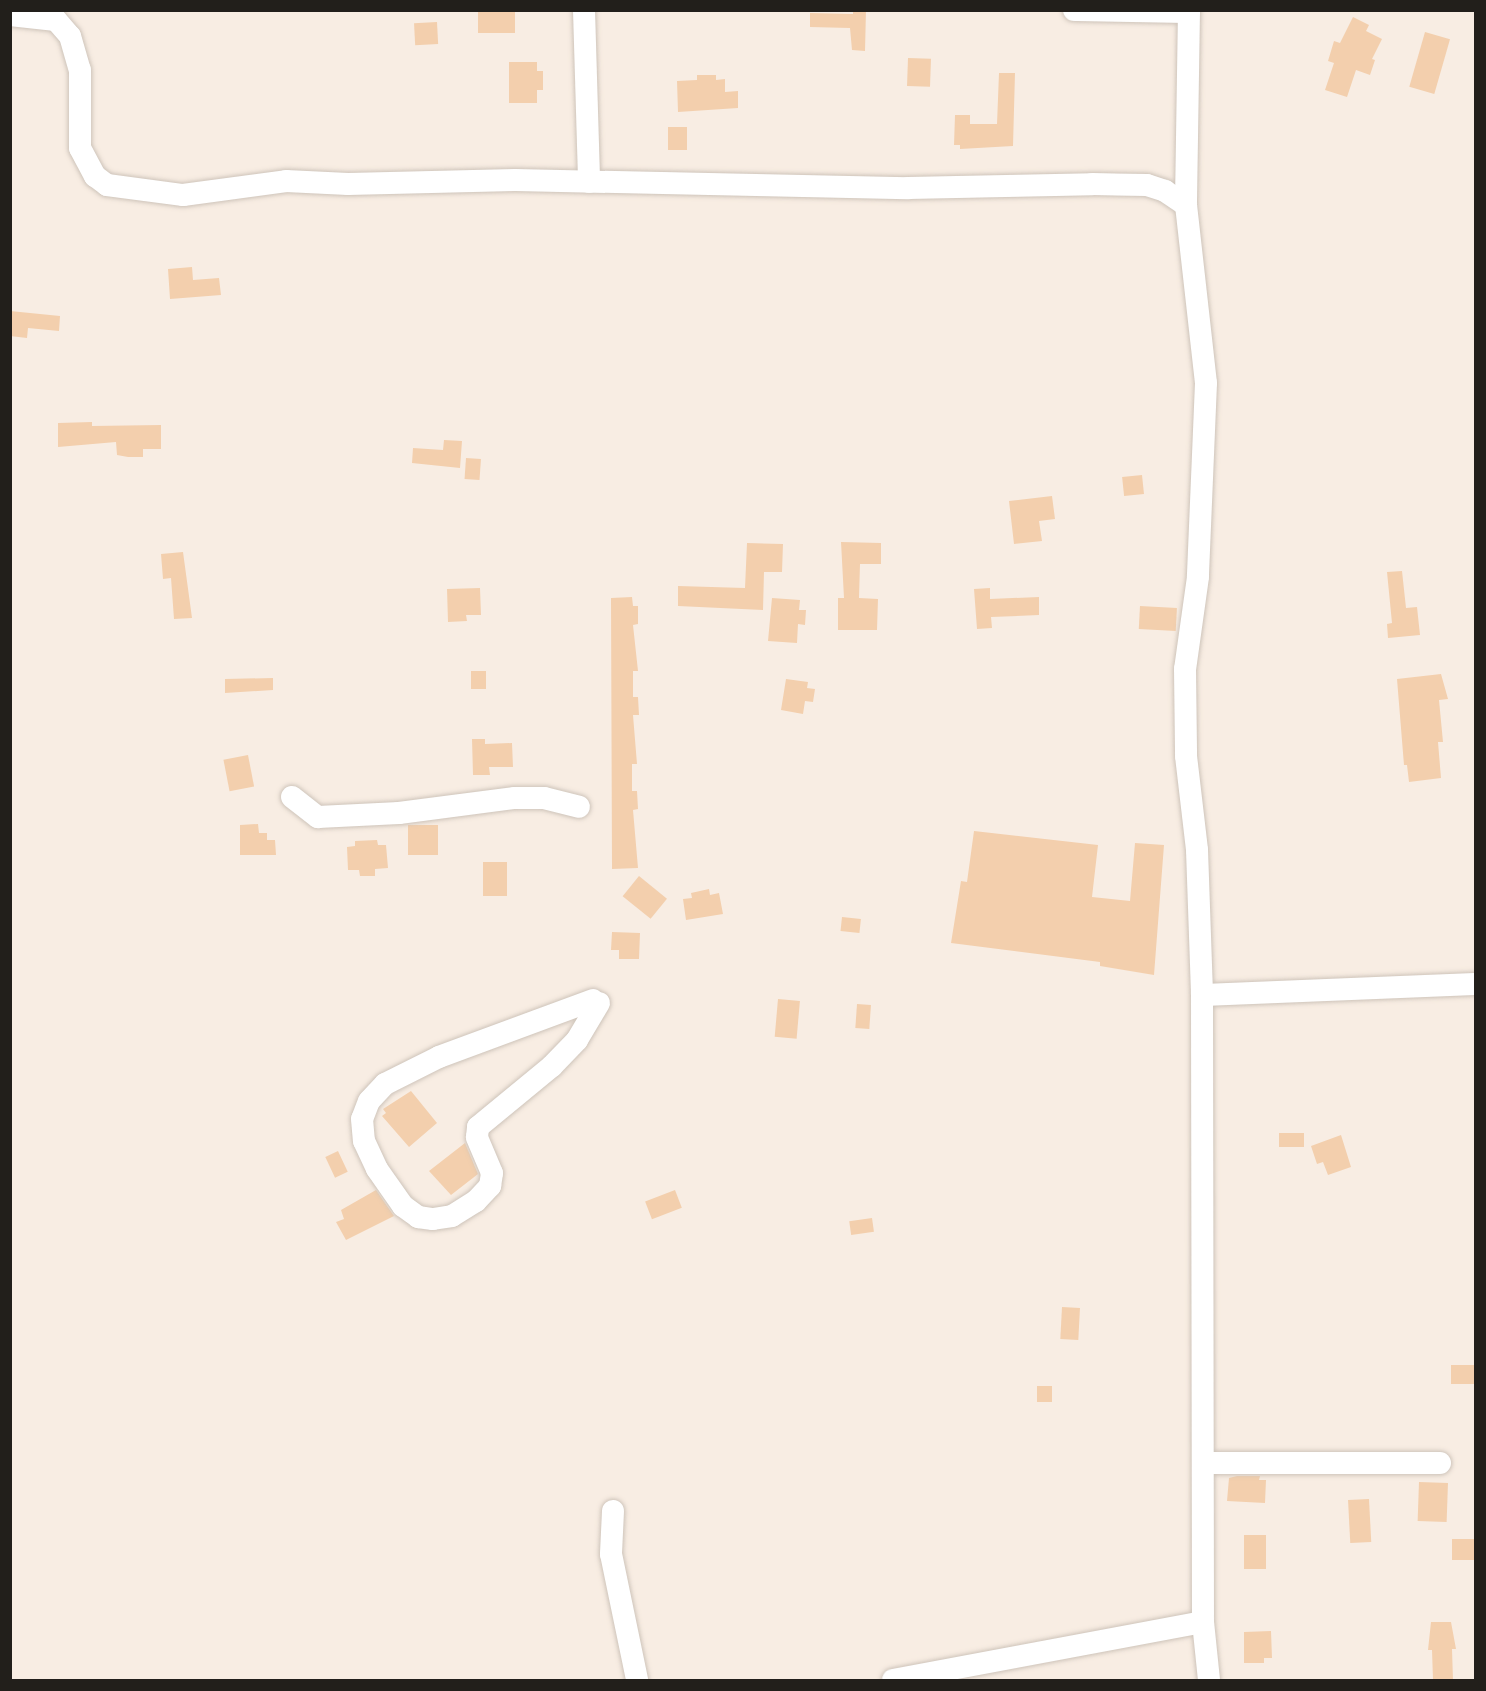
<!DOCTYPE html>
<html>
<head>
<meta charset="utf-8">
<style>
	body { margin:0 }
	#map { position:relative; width:1486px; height:1691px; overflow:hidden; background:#f8ede3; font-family:Quicksand,sans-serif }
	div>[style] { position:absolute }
	.building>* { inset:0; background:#f3cfad; transform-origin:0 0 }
	.roads { filter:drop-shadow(0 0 2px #cec4ba) drop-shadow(0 0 2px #cec4ba) }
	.minor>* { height:22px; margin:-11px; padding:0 11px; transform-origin:11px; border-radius:11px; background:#fff }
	span { translate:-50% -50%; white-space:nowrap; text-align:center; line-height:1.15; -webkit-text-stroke:4.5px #f8ede3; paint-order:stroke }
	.frame { position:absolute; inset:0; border:12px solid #221f1b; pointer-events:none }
</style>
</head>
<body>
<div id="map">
	<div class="building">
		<div style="left:478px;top:10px;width:37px;height:23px"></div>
		<div style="clip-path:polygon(853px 10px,866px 10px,865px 51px,852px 50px,850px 28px,810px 27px,810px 13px,853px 14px)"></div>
		<div style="clip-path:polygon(1353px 17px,1369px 25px,1366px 31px,1382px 39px,1372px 59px,1375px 60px,1370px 75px,1356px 70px,1347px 97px,1325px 90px,1334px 63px,1328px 61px,1334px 41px,1340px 43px)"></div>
		<div style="left:437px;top:22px;width:22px;height:23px;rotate:87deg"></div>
		<div style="left:1425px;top:32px;width:26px;height:57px;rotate:16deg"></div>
		<div style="left:908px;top:58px;width:23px;height:28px;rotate:2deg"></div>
		<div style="clip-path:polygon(509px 62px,537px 62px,537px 71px,543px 71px,543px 90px,537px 90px,537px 103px,509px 103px)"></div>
		<div style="clip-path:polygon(999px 73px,1015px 73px,1013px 146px,960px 149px,960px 145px,954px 145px,955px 115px,970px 115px,970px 124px,997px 124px)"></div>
		<div style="clip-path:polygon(697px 75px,716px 75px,716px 80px,725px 79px,725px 92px,738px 91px,738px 108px,678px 112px,677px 81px,697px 80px)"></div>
		<div style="left:668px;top:127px;width:19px;height:23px"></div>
		<div style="clip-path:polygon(192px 267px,193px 280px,219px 278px,221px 295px,170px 299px,168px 269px)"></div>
		<div style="clip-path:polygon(10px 311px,60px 316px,59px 331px,28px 328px,27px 338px,10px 336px)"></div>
		<div style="clip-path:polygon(92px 422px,92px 426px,161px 425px,161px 449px,143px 449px,143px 457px,128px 457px,117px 455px,116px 442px,58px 447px,58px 423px)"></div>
		<div style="clip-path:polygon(444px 440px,462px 441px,460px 468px,412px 463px,413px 448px,443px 450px)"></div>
		<div style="left:466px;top:458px;width:15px;height:21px;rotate:4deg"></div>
		<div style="left:1142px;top:475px;width:19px;height:20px;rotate:84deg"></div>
		<div style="clip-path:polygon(1052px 496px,1055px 519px,1039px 521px,1042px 541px,1014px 544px,1009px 501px)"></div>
		<div style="clip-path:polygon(841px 542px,881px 543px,881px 564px,860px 564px,859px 598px,878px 599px,877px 630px,838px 630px,838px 598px,844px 598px)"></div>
		<div style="clip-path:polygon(747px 543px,783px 544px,782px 572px,764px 572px,763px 610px,678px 606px,678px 586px,745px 588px)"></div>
		<div style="clip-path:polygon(183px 552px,192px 618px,174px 619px,171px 578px,163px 579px,161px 554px)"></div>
		<div style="clip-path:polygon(1402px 571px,1406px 608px,1417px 607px,1420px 635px,1388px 638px,1387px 624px,1392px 623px,1387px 572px)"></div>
		<div style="clip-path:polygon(480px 588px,481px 615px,466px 615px,467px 621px,448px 622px,447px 589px)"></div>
		<div style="clip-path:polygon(990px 588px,990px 599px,1039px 597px,1039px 615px,991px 617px,992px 628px,977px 629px,974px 589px)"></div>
		<div style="clip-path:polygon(632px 597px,633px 606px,638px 606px,638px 624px,633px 625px,638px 671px,633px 671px,633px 697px,638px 697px,639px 715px,633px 715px,637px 764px,632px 764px,632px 791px,637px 791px,638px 809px,633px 810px,638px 868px,612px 869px,611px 598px)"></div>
		<div style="clip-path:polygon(772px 598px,800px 600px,799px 610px,806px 610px,805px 625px,798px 624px,797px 643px,768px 641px)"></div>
		<div style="left:1140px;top:606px;width:37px;height:23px;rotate:3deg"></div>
		<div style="left:471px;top:671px;width:15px;height:18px"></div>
		<div style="clip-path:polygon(1441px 674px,1448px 699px,1439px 700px,1443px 742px,1438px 742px,1441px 778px,1409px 782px,1407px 765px,1404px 765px,1397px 679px)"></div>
		<div style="clip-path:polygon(273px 678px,273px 690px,225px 693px,225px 679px)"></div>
		<div style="clip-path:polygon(786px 679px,808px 682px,807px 688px,815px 689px,813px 702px,805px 701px,803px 714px,781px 710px)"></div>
		<div style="clip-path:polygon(472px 739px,485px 739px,485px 744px,512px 743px,513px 767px,489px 767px,490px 775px,473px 775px)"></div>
		<div style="left:248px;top:755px;width:32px;height:25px;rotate:79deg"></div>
		<div style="clip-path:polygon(258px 824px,259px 833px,267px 833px,267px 840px,275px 840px,276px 855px,240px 855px,240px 825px)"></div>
		<div style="left:408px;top:825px;width:30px;height:30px"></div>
		<div style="clip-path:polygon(974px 831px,1098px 845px,1092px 897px,1130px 901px,1135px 843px,1164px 845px,1154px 975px,1100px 966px,1100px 962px,951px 943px,961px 881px,967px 882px)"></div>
		<div style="clip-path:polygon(377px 840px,378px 845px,386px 845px,388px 868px,375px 869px,375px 876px,360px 876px,359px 870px,348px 870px,347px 847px,355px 846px,355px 841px)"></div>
		<div style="left:483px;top:862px;width:24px;height:34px"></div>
		<div style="left:639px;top:876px;width:36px;height:26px;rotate:39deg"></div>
		<div style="clip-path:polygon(709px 889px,710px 895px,719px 893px,723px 914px,686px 920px,683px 899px,692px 898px,691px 893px)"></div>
		<div style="left:842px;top:917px;width:19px;height:14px;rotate:6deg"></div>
		<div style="clip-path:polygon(612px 932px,640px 933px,639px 959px,619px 959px,619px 950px,611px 950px)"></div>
		<div style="left:778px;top:999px;width:22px;height:38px;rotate:5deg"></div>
		<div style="left:857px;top:1004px;width:14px;height:24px;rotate:4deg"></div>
		<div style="clip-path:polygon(411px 1091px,437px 1123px,409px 1147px,382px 1116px,386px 1113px,383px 1109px)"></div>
		<div style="left:1279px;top:1133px;width:25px;height:14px"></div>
		<div style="clip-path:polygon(1341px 1135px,1351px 1167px,1328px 1175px,1323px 1162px,1317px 1164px,1311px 1146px)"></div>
		<div style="clip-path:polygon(465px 1143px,478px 1174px,451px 1195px,429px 1171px)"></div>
		<div style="left:338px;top:1151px;width:23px;height:14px;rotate:65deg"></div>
		<div style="clip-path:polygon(376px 1190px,394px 1216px,346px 1240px,336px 1222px,344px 1219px,341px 1210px)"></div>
		<div style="left:675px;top:1190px;width:19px;height:32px;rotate:69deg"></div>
		<div style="left:872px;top:1218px;width:14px;height:23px;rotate:82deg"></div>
		<div style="left:1062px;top:1307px;width:18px;height:32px;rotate:3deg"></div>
		<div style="left:1451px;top:1365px;width:25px;height:19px"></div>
		<div style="left:1037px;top:1386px;width:15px;height:16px"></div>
		<div style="clip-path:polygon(1237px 1476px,1260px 1476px,1259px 1480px,1266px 1480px,1265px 1503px,1227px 1501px,1229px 1478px)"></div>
		<div style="left:1419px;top:1482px;width:29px;height:39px;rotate:2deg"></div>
		<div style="left:1369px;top:1499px;width:43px;height:21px;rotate:87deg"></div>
		<div style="left:1244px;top:1535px;width:22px;height:34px"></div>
		<div style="left:1452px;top:1539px;width:24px;height:21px"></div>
		<div style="clip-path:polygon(1431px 1622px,1451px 1622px,1456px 1649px,1452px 1649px,1453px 1680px,1433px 1680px,1432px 1650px,1428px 1650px)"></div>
		<div style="clip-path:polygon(1271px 1631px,1272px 1658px,1264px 1658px,1264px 1663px,1244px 1663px,1244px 1632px)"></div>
	</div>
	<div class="roads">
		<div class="minor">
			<div style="left:584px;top:10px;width:172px;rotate:88.3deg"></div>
			<div style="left:1074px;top:10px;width:115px;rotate:1deg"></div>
			<div style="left:1189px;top:10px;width:195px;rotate:90.9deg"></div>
			<div style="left:1186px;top:205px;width:179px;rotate:83.6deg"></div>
			<div style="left:1206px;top:383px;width:194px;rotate:92.4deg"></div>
			<div style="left:1198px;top:577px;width:93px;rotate:98deg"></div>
			<div style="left:1185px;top:669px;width:87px;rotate:89.3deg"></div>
			<div style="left:1186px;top:756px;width:95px;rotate:83.3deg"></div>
			<div style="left:1197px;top:850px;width:145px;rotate:88deg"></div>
			<div style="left:1202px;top:995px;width:627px;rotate:89.91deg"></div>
			<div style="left:1203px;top:1622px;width:58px;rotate:84.1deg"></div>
			<div style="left:10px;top:15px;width:46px;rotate:6.2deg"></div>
			<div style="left:56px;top:20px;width:21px;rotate:49deg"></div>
			<div style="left:70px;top:36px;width:35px;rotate:74deg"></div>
			<div style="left:80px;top:70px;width:78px;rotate:90deg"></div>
			<div style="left:80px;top:148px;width:32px;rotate:62deg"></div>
			<div style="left:95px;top:176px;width:15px;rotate:37deg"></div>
			<div style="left:107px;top:185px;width:77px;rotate:7.5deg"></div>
			<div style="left:183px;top:195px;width:104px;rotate:-7.7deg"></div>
			<div style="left:286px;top:181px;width:62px;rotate:2.8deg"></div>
			<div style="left:348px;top:184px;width:167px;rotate:-1.4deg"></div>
			<div style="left:515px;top:180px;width:393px;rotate:1.2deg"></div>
			<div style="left:908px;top:188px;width:184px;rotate:-1.2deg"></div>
			<div style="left:1092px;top:184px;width:55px;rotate:1deg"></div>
			<div style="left:1147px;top:185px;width:19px;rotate:18deg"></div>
			<div style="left:1165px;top:191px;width:25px;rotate:34deg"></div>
			<div style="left:292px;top:797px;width:33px;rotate:38deg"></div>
			<div style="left:318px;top:817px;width:81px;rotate:-2.8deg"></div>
			<div style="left:399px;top:813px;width:117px;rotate:-7.4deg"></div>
			<div style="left:515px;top:798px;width:29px"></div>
			<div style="left:544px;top:798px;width:36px;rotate:14deg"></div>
			<div style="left:1202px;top:995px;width:274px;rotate:-2.3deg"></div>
			<div style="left:593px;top:1000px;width:164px;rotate:159.7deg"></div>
			<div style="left:439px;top:1057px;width:60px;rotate:153.4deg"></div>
			<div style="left:385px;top:1084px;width:23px;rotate:133deg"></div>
			<div style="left:369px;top:1101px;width:19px;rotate:111deg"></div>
			<div style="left:362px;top:1119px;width:22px;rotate:85deg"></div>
			<div style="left:364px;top:1141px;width:31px;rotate:65deg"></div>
			<div style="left:377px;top:1169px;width:45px;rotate:54.9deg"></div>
			<div style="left:403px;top:1206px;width:19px;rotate:36deg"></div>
			<div style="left:418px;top:1217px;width:15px;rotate:8deg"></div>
			<div style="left:433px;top:1219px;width:19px;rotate:-9deg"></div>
			<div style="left:452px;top:1216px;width:28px;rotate:-32deg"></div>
			<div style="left:476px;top:1201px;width:21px;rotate:-47deg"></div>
			<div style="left:490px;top:1186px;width:13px;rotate:-81deg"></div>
			<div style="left:492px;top:1173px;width:39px;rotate:-113deg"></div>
			<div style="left:477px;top:1137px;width:10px;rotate:-84deg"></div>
			<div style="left:478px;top:1127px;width:96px;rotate:-39.5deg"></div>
			<div style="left:552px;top:1066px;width:36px;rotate:-46deg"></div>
			<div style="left:577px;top:1040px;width:43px;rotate:-59.3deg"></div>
			<div style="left:1205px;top:1463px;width:235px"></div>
			<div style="left:613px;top:1511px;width:43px;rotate:92.7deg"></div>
			<div style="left:611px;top:1554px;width:129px;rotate:78.3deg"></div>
			<div style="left:893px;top:1680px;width:315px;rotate:-10.6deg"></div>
		</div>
	</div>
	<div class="frame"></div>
</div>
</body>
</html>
